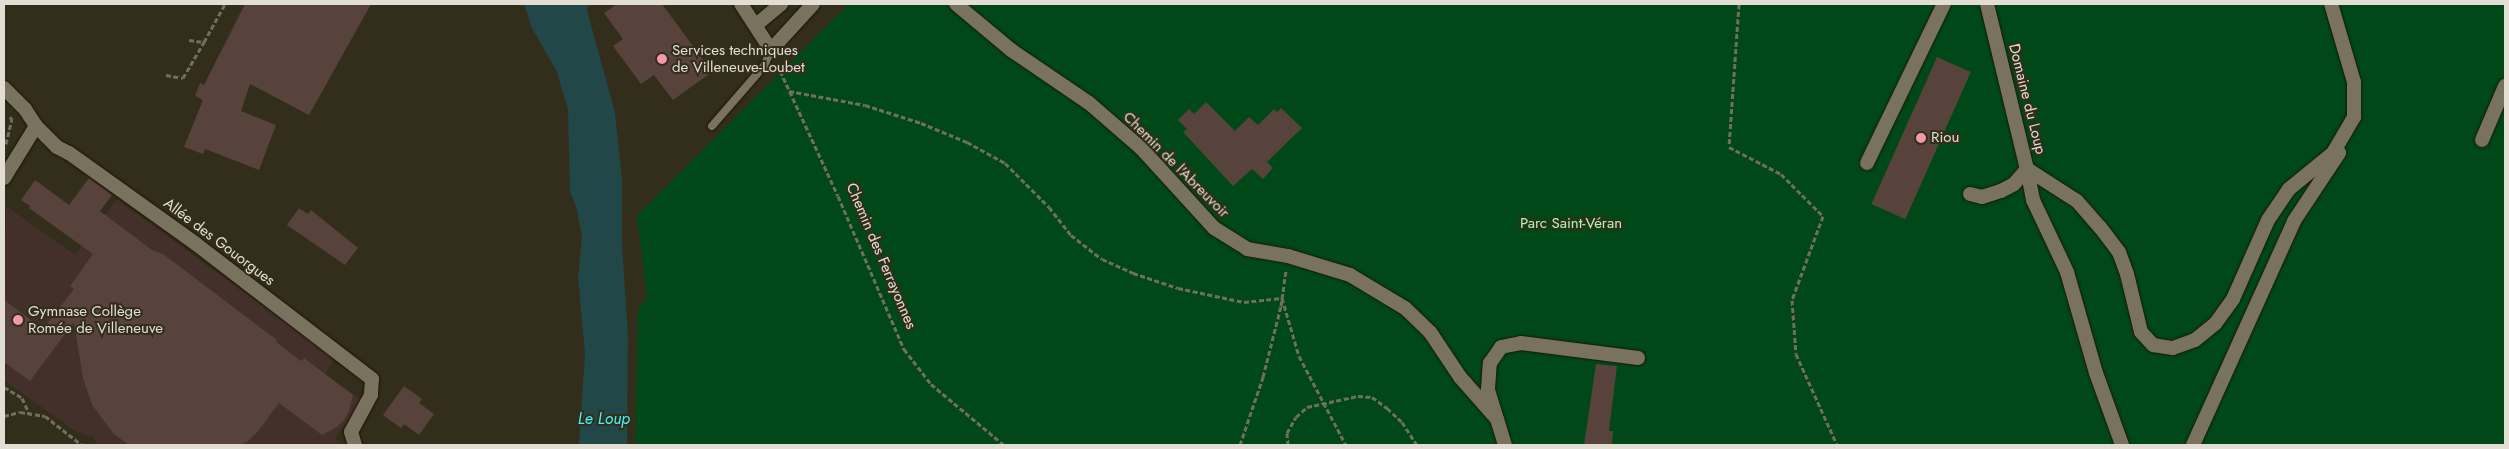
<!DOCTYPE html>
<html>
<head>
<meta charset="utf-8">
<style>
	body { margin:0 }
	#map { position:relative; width:2509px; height:449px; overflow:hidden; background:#332d1b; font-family:Jost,sans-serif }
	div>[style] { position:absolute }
	.education>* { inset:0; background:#43302b }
	.green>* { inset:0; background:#004818 }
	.water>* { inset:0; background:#214748 }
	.building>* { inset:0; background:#57433c; transform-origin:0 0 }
	.path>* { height:3px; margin-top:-1.5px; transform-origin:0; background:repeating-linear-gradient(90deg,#726d5e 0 5px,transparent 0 7.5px) }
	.roads { filter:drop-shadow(0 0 1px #1b1505) drop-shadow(0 0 1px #1b1505) }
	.service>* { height:8px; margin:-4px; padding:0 4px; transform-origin:4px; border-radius:4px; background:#79725e }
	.minor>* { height:14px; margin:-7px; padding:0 7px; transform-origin:7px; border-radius:7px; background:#79725e }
	.dots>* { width:14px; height:14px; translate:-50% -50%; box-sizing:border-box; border:2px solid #332d1b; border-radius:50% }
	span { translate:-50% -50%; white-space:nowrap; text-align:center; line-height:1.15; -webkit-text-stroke:4px #332d1b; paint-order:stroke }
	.poi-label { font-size:15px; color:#e2ded3 }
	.left { translate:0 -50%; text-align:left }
	.street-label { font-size:15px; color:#e2ded3 }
	.park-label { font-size:15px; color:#a1feaf }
	.water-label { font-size:16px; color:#3ef6fa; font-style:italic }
	.frame { position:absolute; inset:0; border:5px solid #e2ded3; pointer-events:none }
</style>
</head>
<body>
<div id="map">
	<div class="education">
		<div style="clip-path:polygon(117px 199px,335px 359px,324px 375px,363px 400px,335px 438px,342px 445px,96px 445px,94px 437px,75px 431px,4px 380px,7px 366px,4px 364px,6px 206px,75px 255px)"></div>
	</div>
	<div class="green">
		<div style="clip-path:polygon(849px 4px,2505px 4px,2505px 445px,635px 445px,638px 310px,647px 298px,637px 216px)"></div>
	</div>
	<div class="water">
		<div style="clip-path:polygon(524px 4px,588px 4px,587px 10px,615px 113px,622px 180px,622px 245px,628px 335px,627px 445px,579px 445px,585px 353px,578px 277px,582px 237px,576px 206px,570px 192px,568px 110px,557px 72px,532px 28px)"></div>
	</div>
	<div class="building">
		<div style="clip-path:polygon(245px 4px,371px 4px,309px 115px,250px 84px,241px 111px,276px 125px,259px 170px,205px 149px,203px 154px,184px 147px,203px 100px,195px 96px,200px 83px,204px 85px)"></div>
		<div style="clip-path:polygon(617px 4px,662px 4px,712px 72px,673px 100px,654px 75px,641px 84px,613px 46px,623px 39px,604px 13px)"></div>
		<div style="left:1937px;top:57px;width:37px;height:161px;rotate:24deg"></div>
		<div style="clip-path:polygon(1206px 102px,1235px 131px,1249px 117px,1258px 125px,1274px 109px,1277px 112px,1281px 108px,1302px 128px,1267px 162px,1273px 168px,1263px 179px,1252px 169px,1233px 186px,1183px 132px,1187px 129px,1178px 120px,1189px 109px,1194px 114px)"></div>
		<div style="clip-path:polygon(89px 178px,112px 195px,100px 211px,152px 250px,163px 254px,277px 340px,276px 342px,301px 361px,304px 358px,353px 395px,349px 411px,344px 420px,337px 427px,322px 435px,279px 403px,259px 430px,247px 442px,239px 445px,129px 445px,114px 434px,92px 405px,83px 378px,74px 322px,30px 381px,4px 362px,4px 300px,43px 329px,74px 289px,70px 286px,93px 254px,29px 208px,30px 206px,21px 200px,35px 180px,69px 205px)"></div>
		<div style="clip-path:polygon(299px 208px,308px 214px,311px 210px,358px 248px,345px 265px,287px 225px)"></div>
		<div style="clip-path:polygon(1596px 364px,1617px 366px,1609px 431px,1613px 431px,1612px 445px,1584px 445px)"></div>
		<div style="clip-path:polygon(404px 386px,422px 399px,419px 403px,434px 414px,419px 435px,404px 424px,401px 428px,383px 415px)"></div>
	</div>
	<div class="path">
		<div style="left:1739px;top:4px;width:143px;rotate:94deg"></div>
		<div style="left:1729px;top:147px;width:59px;rotate:27.4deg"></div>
		<div style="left:1781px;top:174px;width:59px;rotate:45deg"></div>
		<div style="left:1823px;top:216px;width:90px;rotate:110.3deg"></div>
		<div style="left:1792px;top:300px;width:54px;rotate:85.8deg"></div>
		<div style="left:1796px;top:354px;width:100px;rotate:65.7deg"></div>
		<div style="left:189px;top:40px;width:15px;rotate:8deg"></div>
		<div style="left:204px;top:42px;width:43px;rotate:-61.1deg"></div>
		<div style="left:777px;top:64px;width:145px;rotate:65.2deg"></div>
		<div style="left:838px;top:196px;width:167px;rotate:66.7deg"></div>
		<div style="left:904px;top:349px;width:44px;rotate:52.4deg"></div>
		<div style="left:931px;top:384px;width:95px;rotate:39.9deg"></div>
		<div style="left:166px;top:75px;width:17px;rotate:10deg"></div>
		<div style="left:183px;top:78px;width:42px;rotate:-59.7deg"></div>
		<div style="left:789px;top:91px;width:77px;rotate:10.4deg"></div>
		<div style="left:865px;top:105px;width:59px;rotate:17.8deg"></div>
		<div style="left:921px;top:123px;width:50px;rotate:22.4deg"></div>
		<div style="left:967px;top:142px;width:43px;rotate:28.9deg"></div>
		<div style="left:1005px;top:163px;width:62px;rotate:45deg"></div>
		<div style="left:1049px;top:207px;width:36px;rotate:52deg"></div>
		<div style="left:1071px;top:235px;width:39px;rotate:38deg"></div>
		<div style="left:1102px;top:259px;width:34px;rotate:24deg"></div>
		<div style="left:1133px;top:273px;width:47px;rotate:18.4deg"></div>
		<div style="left:1178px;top:288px;width:67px;rotate:12deg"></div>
		<div style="left:1244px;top:302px;width:38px;rotate:-6deg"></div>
		<div style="left:1282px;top:298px;width:60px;rotate:73.7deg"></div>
		<div style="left:1299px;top:356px;width:101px;rotate:62.2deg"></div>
		<div style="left:6px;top:144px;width:26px;rotate:-77deg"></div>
		<div style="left:12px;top:119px;width:3px;rotate:-135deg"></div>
		<div style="left:4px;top:387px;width:21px;rotate:31deg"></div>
		<div style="left:22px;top:398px;width:17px;rotate:65deg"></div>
		<div style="left:4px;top:416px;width:16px;rotate:-14deg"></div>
		<div style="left:20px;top:412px;width:25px;rotate:9deg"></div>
		<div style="left:45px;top:416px;width:47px;rotate:38.1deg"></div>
		<div style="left:1240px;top:445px;width:72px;rotate:-71.3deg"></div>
		<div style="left:1263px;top:377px;width:73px;rotate:-75.8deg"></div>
		<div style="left:1281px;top:306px;width:35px;rotate:-82deg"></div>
		<div style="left:1288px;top:445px;width:12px;rotate:-95deg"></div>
		<div style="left:1287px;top:433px;width:18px;rotate:-61deg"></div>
		<div style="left:1296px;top:417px;width:15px;rotate:-42deg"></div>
		<div style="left:1307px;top:407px;width:52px;rotate:-12.2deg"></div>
		<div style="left:1358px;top:396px;width:14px;rotate:4deg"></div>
		<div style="left:1372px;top:397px;width:19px;rotate:36deg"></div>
		<div style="left:1387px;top:408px;width:21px;rotate:43deg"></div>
		<div style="left:1402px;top:422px;width:27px;rotate:57deg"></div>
	</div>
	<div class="roads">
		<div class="service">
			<div style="left:712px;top:126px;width:79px;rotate:-49.1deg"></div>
			<div style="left:764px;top:66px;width:17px;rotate:-66deg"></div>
		</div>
		<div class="minor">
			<div style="left:741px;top:4px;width:55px;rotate:56.9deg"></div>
			<div style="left:771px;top:50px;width:62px;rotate:-47.6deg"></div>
			<div style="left:956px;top:4px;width:72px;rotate:39.9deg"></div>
			<div style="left:1011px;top:50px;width:94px;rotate:34.2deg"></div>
			<div style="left:1089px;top:103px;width:69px;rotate:40.9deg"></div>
			<div style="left:1141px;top:148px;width:108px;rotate:47.6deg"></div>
			<div style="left:1214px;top:228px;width:39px;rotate:32deg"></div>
			<div style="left:1247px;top:249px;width:42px;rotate:9.7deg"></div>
			<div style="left:1288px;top:256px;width:65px;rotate:17deg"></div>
			<div style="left:1350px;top:275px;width:64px;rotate:31deg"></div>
			<div style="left:1405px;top:308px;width:35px;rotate:44deg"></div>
			<div style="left:1430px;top:332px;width:54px;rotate:56.3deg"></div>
			<div style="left:1460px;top:377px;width:56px;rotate:48.6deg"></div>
			<div style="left:1497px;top:419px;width:27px;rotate:73deg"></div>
			<div style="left:1987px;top:4px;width:170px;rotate:76.4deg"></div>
			<div style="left:2027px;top:169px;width:59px;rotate:32.6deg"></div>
			<div style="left:2077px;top:201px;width:35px;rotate:49deg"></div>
			<div style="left:2100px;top:227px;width:31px;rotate:53deg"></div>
			<div style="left:2119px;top:252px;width:23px;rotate:70deg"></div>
			<div style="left:2127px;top:274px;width:60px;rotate:76.4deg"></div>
			<div style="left:2141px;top:332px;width:18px;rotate:47deg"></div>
			<div style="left:2153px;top:345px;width:20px;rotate:9deg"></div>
			<div style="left:2173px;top:348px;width:23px;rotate:-20deg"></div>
			<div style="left:2195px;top:340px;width:26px;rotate:-39deg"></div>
			<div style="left:2215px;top:324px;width:31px;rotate:-54deg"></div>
			<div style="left:2233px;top:299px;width:86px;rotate:-66.1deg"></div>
			<div style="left:2268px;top:220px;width:37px;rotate:-56deg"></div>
			<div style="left:2289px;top:189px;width:57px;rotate:-39.3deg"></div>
			<div style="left:2333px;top:153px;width:42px;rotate:-59.7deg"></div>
			<div style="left:2354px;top:117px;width:35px;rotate:-90deg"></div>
			<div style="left:2354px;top:82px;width:81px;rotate:-106.4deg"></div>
			<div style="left:756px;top:25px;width:33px;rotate:-40deg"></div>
			<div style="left:4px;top:88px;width:30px;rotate:45deg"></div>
			<div style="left:25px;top:109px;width:20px;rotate:57deg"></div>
			<div style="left:36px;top:126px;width:30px;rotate:45deg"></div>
			<div style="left:57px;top:147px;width:13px;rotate:27deg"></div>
			<div style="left:69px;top:153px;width:156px;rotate:35.6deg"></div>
			<div style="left:196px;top:244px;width:222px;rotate:37.5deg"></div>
			<div style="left:372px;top:379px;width:16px;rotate:94deg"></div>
			<div style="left:371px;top:395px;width:42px;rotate:118.4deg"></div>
			<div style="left:351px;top:432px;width:14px;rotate:73deg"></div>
			<div style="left:2482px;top:140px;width:59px;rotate:-66.9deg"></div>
			<div style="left:1867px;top:163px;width:177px;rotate:-64.2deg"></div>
			<div style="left:2027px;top:169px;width:32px;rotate:79deg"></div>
			<div style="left:2033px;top:200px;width:80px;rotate:64.7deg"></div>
			<div style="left:2067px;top:272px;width:105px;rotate:74deg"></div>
			<div style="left:2096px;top:373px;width:77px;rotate:70.1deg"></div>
			<div style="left:4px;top:178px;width:61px;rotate:-58.4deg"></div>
			<div style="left:1970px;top:194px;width:12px;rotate:14deg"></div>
			<div style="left:1982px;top:197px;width:20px;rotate:-18deg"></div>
			<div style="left:2001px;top:191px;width:15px;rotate:-28deg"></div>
			<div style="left:2014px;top:184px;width:20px;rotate:-49deg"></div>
			<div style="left:1496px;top:416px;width:28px;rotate:-107deg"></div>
			<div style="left:1488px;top:389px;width:26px;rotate:-86deg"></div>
			<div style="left:1490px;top:363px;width:19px;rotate:-55deg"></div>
			<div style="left:1501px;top:347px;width:20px;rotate:-11deg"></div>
			<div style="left:1521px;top:343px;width:118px;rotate:7.3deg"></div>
			<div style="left:2193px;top:445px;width:246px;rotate:-65.7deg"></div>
			<div style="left:2294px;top:221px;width:82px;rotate:-56.5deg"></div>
		</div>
	</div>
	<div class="dots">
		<div style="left:662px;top:59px;background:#f39aa7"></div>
		<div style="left:1921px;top:138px;background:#f39aa7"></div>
		<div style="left:18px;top:320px;background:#f39aa7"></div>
	</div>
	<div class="poi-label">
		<span class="left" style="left:672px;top:59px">Services techniques<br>de Villeneuve-Loubet</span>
		<span class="left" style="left:1931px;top:138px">Riou</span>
		<span class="left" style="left:28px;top:320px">Gymnase Collège<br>Romée de Villeneuve</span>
	</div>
	<div class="street-label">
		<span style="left:2027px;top:99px;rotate:76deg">Domaine du Loup</span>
		<span style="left:1176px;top:165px;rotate:45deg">Chemin de l'Abreuvoir</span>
		<span style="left:219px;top:242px;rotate:37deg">Allée des Gouorgues</span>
		<span style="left:881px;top:256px;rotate:67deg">Chemin des Ferrayonnes</span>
	</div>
	<div class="park-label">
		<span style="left:1571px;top:224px">Parc Saint-Véran</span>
	</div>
	<div class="water-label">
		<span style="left:604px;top:419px">Le Loup</span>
	</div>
	<div class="frame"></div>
</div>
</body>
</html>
